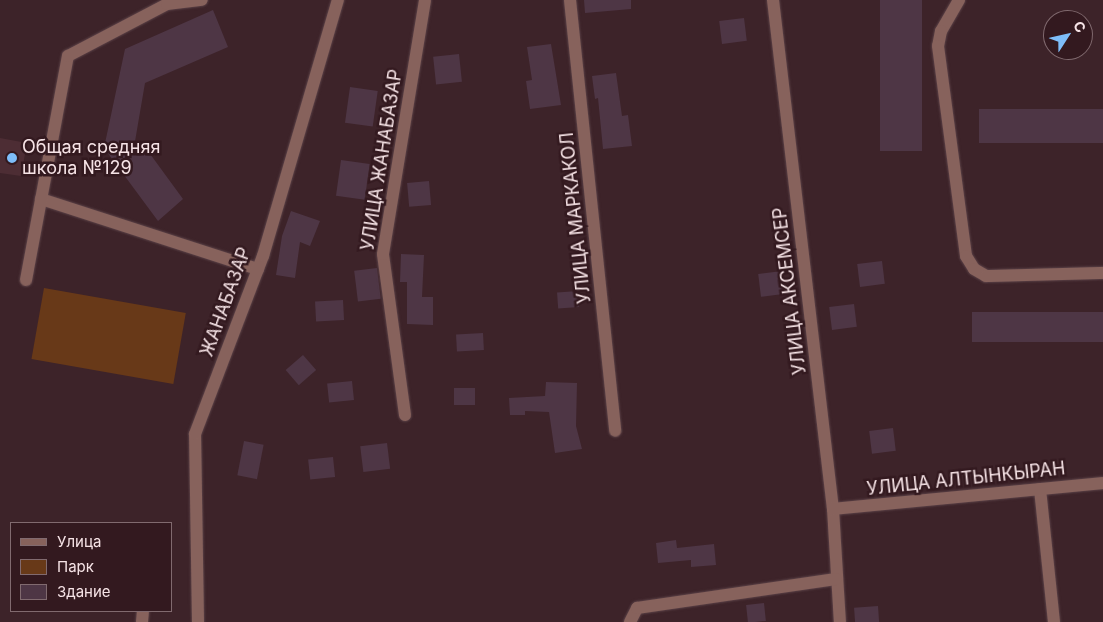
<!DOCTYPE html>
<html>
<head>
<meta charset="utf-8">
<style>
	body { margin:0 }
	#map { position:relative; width:1103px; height:622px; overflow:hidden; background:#3d2329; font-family:Inter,sans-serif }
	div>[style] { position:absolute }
	.built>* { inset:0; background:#4d2d34 }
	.green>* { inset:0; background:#683918; transform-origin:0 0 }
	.building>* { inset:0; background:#4e3645; transform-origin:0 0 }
	.roads { filter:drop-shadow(0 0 1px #5b4247) drop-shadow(0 0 1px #5b4247) }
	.minor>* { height:12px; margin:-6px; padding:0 6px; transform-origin:6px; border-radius:6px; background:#87625c }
	.dots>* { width:14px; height:14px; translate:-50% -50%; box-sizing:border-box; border:2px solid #33191f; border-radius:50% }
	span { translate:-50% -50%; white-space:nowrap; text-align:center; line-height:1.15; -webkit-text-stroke:5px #33191f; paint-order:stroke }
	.poi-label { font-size:18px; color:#f6e3e6 }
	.left { translate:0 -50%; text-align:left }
	.street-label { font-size:18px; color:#f6e3e6 }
	.legend { position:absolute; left:10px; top:522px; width:162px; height:90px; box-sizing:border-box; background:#33191f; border:1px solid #816a6f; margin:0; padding:6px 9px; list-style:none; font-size:15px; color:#f6e3e6 }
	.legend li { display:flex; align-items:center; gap:10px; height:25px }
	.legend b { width:25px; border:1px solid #816a6f }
	.north { position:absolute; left:1043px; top:10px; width:50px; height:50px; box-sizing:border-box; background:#33191f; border:1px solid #816a6f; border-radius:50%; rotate:55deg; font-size:14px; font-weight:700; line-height:20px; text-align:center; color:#f6e3e6 }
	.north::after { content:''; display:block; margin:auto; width:18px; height:22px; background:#7ebdf9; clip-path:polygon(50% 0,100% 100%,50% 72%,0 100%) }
</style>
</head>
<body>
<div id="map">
	<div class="built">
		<div style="clip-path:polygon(0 138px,27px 143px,21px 176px,0 173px)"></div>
	</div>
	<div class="green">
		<div style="left:44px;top:288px;width:144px;height:72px;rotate:10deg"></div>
	</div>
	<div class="building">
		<div style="clip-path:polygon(584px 0,631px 0,631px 9px,585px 13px)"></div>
		<div style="left:880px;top:0;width:42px;height:151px"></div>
		<div style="clip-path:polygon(213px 10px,228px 47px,145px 83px,133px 153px,145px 147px,183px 199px,158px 221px,104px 148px,125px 49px)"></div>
		<div style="left:744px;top:18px;width:23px;height:25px;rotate:83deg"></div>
		<div style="clip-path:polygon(551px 44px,561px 105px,530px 109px,526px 81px,532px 80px,527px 47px)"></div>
		<div style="left:459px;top:54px;width:28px;height:26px;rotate:84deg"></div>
		<div style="clip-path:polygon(616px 73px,622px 116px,628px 115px,632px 146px,603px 149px,598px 98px,595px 99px,592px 76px)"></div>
		<div style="left:350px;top:87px;width:28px;height:36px;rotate:8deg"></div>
		<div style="left:1103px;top:109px;width:34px;height:124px;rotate:90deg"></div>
		<div style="left:341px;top:160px;width:29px;height:36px;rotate:8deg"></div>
		<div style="left:429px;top:181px;width:24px;height:22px;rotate:85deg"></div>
		<div style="clip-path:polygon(291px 211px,320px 221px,310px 246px,300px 242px,295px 278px,276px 275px,282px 236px)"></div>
		<div style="clip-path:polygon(401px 254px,424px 255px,422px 297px,433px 297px,433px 325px,407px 324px,407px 282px,400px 282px)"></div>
		<div style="left:882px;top:261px;width:23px;height:25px;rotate:83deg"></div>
		<div style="left:377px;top:268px;width:31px;height:23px;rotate:83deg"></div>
		<div style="left:782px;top:271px;width:23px;height:24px;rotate:83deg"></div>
		<div style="left:578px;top:291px;width:16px;height:21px;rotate:86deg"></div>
		<div style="left:343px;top:300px;width:20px;height:28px;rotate:87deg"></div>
		<div style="left:854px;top:304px;width:23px;height:25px;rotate:83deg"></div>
		<div style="left:1103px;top:312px;width:30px;height:131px;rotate:90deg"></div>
		<div style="left:483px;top:333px;width:17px;height:27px;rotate:87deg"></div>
		<div style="left:303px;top:355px;width:20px;height:23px;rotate:49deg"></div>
		<div style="left:352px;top:381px;width:19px;height:25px;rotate:84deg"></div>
		<div style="clip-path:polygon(546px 382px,577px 383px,576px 426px,582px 449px,555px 453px,549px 412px,525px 411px,525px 415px,510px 415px,509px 398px,545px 396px)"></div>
		<div style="left:454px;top:388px;width:21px;height:17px"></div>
		<div style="left:893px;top:428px;width:23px;height:24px;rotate:83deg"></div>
		<div style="left:244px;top:441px;width:20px;height:35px;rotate:11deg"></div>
		<div style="left:387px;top:443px;width:26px;height:27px;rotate:83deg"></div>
		<div style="left:333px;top:457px;width:20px;height:25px;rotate:84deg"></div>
		<div style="clip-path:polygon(676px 540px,677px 548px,714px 544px,716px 565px,691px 567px,691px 560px,658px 563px,656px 543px)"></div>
		<div style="left:764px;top:603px;width:18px;height:18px;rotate:84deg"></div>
		<div style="left:878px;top:606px;width:16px;height:24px;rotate:86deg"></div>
	</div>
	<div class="roads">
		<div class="minor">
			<div style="left:570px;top:0;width:433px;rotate:84deg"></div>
			<div style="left:773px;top:0;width:513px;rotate:83.28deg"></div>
			<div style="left:833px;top:509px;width:113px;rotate:86.5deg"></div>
			<div style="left:959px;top:0;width:36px;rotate:120deg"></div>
			<div style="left:941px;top:31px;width:15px;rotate:101deg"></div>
			<div style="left:938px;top:46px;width:212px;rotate:82.4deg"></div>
			<div style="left:966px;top:256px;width:15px;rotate:58deg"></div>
			<div style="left:974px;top:269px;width:14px;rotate:30deg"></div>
			<div style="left:986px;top:276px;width:117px;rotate:-1.5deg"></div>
			<div style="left:41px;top:199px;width:228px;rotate:17.9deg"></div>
			<div style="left:26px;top:280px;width:228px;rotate:-79.4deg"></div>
			<div style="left:68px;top:56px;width:112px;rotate:-27.7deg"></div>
			<div style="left:167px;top:4px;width:35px;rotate:-7deg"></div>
			<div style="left:405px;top:415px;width:162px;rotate:-97.8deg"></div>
			<div style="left:383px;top:254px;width:257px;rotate:-80.6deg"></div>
			<div style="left:1040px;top:489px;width:134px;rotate:84deg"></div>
			<div style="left:833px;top:509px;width:271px;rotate:-5.5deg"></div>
			<div style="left:142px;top:622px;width:11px;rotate:-85deg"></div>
			<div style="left:198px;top:622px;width:188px;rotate:-90.9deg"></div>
			<div style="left:195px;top:434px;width:191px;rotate:-69.1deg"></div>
			<div style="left:263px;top:256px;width:267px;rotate:-73.7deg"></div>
			<div style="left:630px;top:622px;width:16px;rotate:-63deg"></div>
			<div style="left:637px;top:608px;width:201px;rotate:-8.3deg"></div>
		</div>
	</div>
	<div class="dots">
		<div style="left:12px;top:158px;background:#7ebdf9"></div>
	</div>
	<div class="poi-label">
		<span class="left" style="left:22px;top:158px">Общая средняя<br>школа №129</span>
	</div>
	<div class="street-label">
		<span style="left:382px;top:160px;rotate:-81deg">УЛИЦА ЖАНАБАЗАР</span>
		<span style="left:576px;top:218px;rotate:-96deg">УЛИЦА МАРКАКОЛ</span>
		<span style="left:790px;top:291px;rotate:-97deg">УЛИЦА АКСЕМСЕР</span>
		<span style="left:226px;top:302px;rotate:-70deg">ЖАНАБАЗАР</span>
		<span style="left:966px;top:479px;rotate:-6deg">УЛИЦА АЛТЫНКЫРАН</span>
	</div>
	<ul class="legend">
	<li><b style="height:6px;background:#87625c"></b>Улица</li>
	<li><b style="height:14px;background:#683918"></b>Парк</li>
	<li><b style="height:14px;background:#4e3645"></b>Здание</li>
	</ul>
	<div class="north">С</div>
</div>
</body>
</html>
